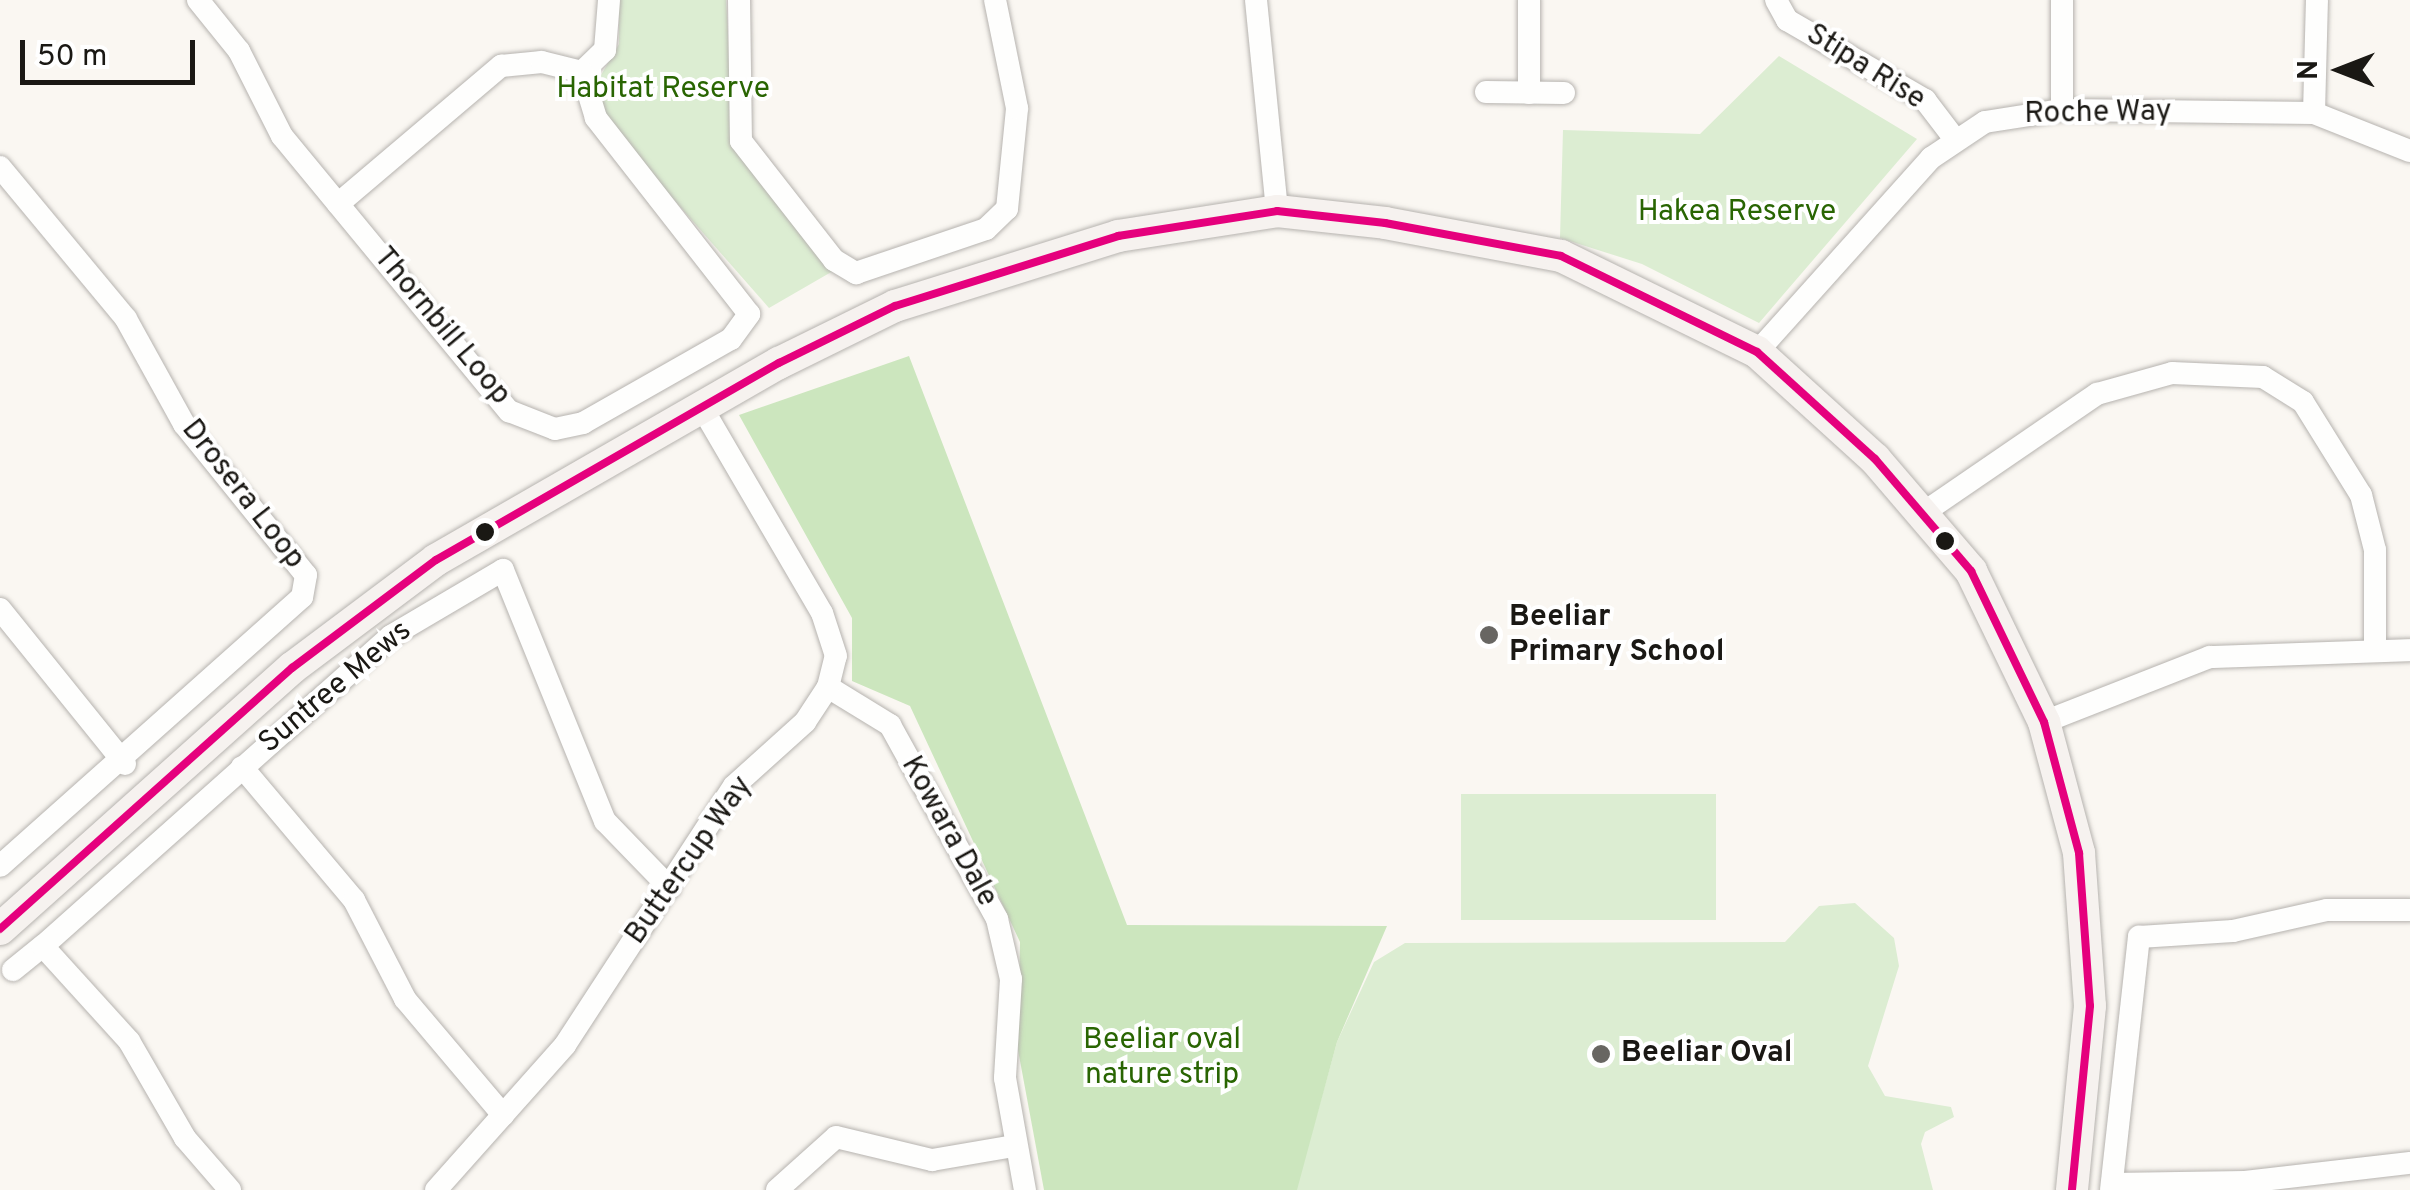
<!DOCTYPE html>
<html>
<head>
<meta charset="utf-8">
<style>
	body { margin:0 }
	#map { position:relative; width:2410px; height:1190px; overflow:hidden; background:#faf7f2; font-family:Overpass,sans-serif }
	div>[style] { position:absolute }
	.green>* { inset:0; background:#dcedd2; transform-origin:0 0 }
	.forest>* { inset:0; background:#cce6be }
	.roads { filter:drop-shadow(0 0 2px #b6b3af) drop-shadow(0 0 2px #b6b3af) }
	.street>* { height:22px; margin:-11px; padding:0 11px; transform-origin:11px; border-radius:11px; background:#fefefd }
	.secondary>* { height:32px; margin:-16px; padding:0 16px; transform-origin:16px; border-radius:16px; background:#f6f2ef }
	.bus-1>* { height:8px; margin:-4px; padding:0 4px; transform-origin:4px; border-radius:4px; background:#e5007d }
	.dots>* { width:28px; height:28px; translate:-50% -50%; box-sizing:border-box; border:5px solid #fff; border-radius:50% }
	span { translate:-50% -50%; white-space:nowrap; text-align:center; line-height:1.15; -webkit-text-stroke:8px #fff; paint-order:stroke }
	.street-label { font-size:30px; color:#1a1814 }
	.park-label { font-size:30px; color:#296502 }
	.poi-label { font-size:30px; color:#1a1814; font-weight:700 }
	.left { translate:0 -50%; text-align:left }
	.north { position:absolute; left:2290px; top:20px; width:100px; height:100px; -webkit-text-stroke:8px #fff; paint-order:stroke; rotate:270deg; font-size:28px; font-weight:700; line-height:40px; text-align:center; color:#1a1814 }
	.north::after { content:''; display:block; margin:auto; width:35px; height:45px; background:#1a1814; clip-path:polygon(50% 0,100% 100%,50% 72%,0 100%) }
	.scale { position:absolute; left:20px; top:40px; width:175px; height:45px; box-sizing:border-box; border:5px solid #1a1814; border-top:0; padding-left:12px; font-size:30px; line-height:35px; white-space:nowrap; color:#1a1814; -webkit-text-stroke:8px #fff; paint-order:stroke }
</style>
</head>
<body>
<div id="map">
	<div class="green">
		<div style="clip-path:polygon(619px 0,726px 0,735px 144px,833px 271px,769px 308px,639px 160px,599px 110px,597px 82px,619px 44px)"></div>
		<div style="clip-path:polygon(1779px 56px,1917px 139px,1759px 323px,1642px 264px,1560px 238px,1563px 130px,1700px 134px)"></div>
		<div style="left:1461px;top:794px;width:255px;height:126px"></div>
		<div style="clip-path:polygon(1855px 903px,1894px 938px,1899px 966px,1868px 1066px,1885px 1096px,1951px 1107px,1954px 1117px,1925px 1132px,1921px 1144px,1933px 1190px,1296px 1190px,1337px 1042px,1374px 962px,1405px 943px,1785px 942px,1819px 906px)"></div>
	</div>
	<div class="forest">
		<div style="clip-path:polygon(909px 356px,1127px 925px,1387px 926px,1337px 1042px,1297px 1190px,1044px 1190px,1018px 1050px,1020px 942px,910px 706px,852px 681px,852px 618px,739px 415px)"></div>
	</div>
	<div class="roads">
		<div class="street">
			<div style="left:198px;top:0;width:65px;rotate:51.2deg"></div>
			<div style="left:239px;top:51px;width:95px;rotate:63.2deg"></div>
			<div style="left:282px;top:136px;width:357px;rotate:50.5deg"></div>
			<div style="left:509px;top:411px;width:49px;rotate:21.4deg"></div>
			<div style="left:555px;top:429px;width:29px;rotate:-12deg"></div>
			<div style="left:583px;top:423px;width:170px;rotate:-29.6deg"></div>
			<div style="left:731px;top:339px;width:31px;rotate:-54deg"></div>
			<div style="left:749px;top:314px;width:249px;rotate:-128deg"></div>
			<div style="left:596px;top:118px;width:48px;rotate:-106.9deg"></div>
			<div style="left:582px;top:72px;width:32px;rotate:-44deg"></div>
			<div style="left:605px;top:50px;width:50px;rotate:-85.4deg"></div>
			<div style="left:739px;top:0;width:141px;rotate:89.2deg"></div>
			<div style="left:741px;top:141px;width:151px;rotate:52deg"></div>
			<div style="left:834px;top:260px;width:26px;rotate:31deg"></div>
			<div style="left:856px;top:273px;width:137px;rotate:-18.7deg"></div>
			<div style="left:986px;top:229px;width:29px;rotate:-44deg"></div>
			<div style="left:1007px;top:209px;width:101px;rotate:-84.3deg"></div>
			<div style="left:1017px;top:108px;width:110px;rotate:-101.5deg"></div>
			<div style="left:1256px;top:0;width:212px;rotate:84.3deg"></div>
			<div style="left:1529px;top:0;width:93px;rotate:90deg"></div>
			<div style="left:1776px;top:0;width:23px;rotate:61deg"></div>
			<div style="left:1787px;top:20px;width:160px;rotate:30.1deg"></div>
			<div style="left:1925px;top:100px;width:48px;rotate:52.7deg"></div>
			<div style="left:2062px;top:0;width:110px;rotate:90deg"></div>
			<div style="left:1486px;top:92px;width:78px;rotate:0.7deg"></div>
			<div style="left:2314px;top:113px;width:113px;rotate:-88.5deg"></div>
			<div style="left:0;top:167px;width:197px;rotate:50.3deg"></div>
			<div style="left:126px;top:319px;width:120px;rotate:61.1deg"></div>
			<div style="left:184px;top:424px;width:194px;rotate:51.1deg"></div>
			<div style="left:306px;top:575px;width:22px;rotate:100deg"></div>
			<div style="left:302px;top:597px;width:404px;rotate:138.3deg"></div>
			<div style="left:338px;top:204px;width:214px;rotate:-40.3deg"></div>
			<div style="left:501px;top:66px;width:41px;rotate:-5.6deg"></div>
			<div style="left:542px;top:62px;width:41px;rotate:14deg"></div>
			<div style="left:1757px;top:352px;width:261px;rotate:-48.1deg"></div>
			<div style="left:1931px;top:158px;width:65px;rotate:-33.7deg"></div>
			<div style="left:1985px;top:122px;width:78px;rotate:-8.9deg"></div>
			<div style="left:2062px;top:110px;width:252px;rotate:0.7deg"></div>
			<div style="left:2314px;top:113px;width:103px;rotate:21.6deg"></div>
			<div style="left:1923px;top:513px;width:211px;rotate:-34.4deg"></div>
			<div style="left:2097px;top:394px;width:78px;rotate:-15.6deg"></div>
			<div style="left:2172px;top:373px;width:91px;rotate:2.5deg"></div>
			<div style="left:2263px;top:377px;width:47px;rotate:32deg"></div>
			<div style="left:2303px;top:402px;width:110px;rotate:58.1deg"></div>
			<div style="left:2361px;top:495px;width:57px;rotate:75.7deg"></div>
			<div style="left:2375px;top:550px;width:100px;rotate:90deg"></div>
			<div style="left:0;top:609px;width:199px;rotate:51.1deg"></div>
			<div style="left:828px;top:687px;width:73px;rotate:31.5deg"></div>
			<div style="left:890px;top:725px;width:222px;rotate:61.1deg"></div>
			<div style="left:997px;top:919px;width:62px;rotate:76.9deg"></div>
			<div style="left:1011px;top:979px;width:99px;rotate:93.5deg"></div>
			<div style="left:1005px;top:1078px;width:114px;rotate:79.9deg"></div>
			<div style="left:2044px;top:722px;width:178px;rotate:-21.4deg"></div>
			<div style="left:2210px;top:657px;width:200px;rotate:-2deg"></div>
			<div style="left:242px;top:767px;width:174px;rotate:49.9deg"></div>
			<div style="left:354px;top:900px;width:111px;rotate:62.7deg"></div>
			<div style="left:405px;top:999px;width:152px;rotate:49.8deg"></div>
			<div style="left:13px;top:970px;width:38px;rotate:-39deg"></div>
			<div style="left:2112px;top:1184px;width:133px;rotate:-0.9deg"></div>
			<div style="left:2245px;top:1182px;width:166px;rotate:-6.6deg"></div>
			<div style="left:230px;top:1190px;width:69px;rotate:-130.9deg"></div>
			<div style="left:185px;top:1138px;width:112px;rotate:-120deg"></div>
			<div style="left:129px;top:1041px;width:128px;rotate:-132.2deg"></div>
			<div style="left:43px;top:946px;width:466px;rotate:-41.7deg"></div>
			<div style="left:391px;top:636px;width:130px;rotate:-30.5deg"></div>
			<div style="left:503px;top:570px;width:271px;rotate:67.9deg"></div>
			<div style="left:605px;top:821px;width:93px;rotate:45.9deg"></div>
			<div style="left:436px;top:1190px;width:194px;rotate:-48.3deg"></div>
			<div style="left:565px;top:1045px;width:309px;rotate:-56.9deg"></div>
			<div style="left:734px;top:786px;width:96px;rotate:-42deg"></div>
			<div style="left:805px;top:722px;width:42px;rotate:-56.7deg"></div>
			<div style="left:828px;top:687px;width:32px;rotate:-76deg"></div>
			<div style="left:836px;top:656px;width:45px;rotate:-108deg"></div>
			<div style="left:822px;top:613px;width:236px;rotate:-120.3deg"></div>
			<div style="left:777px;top:1190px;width:79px;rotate:-41.9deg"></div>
			<div style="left:836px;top:1137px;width:99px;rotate:13.5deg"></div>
			<div style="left:932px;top:1160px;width:83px;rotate:-9.7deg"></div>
			<div style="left:2111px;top:1190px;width:255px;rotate:-83.7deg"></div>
			<div style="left:2139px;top:937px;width:94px;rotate:-3.7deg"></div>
			<div style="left:2233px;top:931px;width:96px;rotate:-12.6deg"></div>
			<div style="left:2327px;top:910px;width:83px"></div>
		</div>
		<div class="secondary">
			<div style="left:0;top:929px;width:392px;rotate:-41.8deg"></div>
			<div style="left:292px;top:668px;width:180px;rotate:-36.9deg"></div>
			<div style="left:436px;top:560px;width:396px;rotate:-29.9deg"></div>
			<div style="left:779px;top:363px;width:129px;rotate:-26.2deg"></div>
			<div style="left:895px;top:306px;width:234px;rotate:-17.4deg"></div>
			<div style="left:1118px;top:236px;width:161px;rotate:-8.9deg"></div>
			<div style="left:1277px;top:211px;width:109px;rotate:6.3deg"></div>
			<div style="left:1385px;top:223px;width:179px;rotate:10.6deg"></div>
			<div style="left:1561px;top:256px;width:218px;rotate:26.1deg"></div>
			<div style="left:1757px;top:352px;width:159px;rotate:42.2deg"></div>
			<div style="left:1875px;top:459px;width:148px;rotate:49.4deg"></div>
			<div style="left:1971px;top:571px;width:168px;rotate:64.2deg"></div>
			<div style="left:2044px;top:722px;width:136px;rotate:75deg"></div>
			<div style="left:2079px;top:853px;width:153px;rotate:85.9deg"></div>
			<div style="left:2090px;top:1006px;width:185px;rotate:95.6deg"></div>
		</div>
	</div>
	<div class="bus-1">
		<div style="left:0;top:929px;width:392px;rotate:-41.8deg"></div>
		<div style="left:292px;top:668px;width:180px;rotate:-36.9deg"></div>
		<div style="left:436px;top:560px;width:396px;rotate:-29.9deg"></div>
		<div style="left:779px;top:363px;width:129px;rotate:-26.2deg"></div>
		<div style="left:895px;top:306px;width:234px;rotate:-17.4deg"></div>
		<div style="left:1118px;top:236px;width:161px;rotate:-8.9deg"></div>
		<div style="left:1277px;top:211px;width:109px;rotate:6.3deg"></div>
		<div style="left:1385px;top:223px;width:179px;rotate:10.6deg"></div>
		<div style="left:1561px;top:256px;width:218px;rotate:26.1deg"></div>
		<div style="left:1757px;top:352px;width:159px;rotate:42.2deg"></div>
		<div style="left:1875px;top:459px;width:148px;rotate:49.4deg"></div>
		<div style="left:1971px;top:571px;width:168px;rotate:64.2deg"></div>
		<div style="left:2044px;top:722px;width:136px;rotate:75deg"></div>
		<div style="left:2079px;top:853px;width:153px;rotate:85.9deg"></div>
		<div style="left:2090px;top:1006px;width:185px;rotate:95.6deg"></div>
	</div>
	<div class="dots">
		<div style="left:485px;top:532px;background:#1a1814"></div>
		<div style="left:1945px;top:541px;background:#1a1814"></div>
		<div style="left:1489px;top:635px;background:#686662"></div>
		<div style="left:1601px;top:1054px;background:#686662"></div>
	</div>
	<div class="street-label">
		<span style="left:1865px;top:68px;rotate:32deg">Stipa Rise</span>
		<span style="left:2098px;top:114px;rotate:-1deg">Roche Way</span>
		<span style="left:441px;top:327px;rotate:50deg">Thornbill Loop</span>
		<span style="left:242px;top:495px;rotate:52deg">Drosera Loop</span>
		<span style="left:336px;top:688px;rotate:-40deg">Suntree Mews</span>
		<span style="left:948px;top:832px;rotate:61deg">Kowara Dale</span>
		<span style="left:690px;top:861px;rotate:-55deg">Buttercup Way</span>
	</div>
	<div class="park-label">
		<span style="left:663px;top:90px">Habitat Reserve</span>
		<span style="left:1737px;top:213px">Hakea Reserve</span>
		<span style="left:1162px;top:1058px">Beeliar oval<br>nature strip</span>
	</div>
	<div class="poi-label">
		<span class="left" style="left:1509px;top:635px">Beeliar<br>Primary School</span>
		<span class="left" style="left:1621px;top:1054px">Beeliar Oval</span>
	</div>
	<div class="north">N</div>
	<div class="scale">50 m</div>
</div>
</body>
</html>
